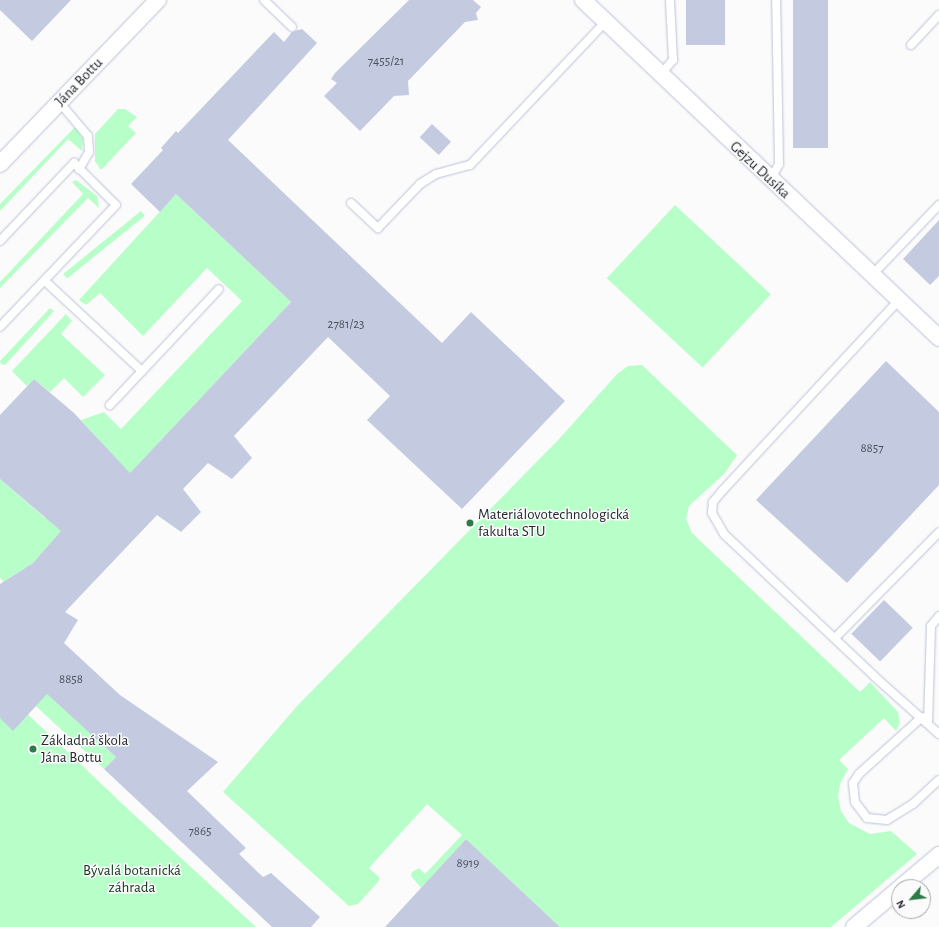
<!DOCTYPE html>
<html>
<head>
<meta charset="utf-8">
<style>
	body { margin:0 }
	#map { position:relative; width:939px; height:927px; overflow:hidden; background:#fbfbfb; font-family:"Alegreya Sans",sans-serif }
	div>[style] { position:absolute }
	.green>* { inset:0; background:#b7fec9; transform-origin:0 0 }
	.building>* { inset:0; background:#c4cbe1; transform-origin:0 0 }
	.roads { filter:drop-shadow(0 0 1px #bbc2d8) drop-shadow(0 0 1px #bbc2d8) }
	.service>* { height:8px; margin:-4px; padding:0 4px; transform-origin:4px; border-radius:4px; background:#fff }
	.minor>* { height:16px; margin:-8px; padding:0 8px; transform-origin:8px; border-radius:8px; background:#fff }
	.dots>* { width:11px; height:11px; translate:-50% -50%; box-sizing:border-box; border:2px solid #fbfbfb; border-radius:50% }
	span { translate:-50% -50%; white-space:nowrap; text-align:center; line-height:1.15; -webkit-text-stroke:3px #fbfbfb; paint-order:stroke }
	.number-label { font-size:13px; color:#4d515c }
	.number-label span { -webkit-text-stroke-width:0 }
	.street-label { font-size:15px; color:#252830 }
	.poi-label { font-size:15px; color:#252830 }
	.left { translate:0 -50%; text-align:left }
	.park-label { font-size:15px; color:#10321b }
	.north { position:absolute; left:891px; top:879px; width:40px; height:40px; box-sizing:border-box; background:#fbfbfb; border:1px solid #a5a7aa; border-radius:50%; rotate:242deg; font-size:11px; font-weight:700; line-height:16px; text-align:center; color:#252830 }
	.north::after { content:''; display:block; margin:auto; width:14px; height:18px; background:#2f7a49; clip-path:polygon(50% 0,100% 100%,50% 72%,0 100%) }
</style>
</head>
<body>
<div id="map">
	<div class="green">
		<div style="clip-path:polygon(118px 109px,125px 109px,137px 117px,128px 126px,136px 133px,101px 170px,95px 161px,95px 134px)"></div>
		<div style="clip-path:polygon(75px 127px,83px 139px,82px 151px,68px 139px,0 211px,0 204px)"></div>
		<div style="clip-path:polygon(76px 180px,97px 196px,99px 208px,88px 198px,0 288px,0 282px,83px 194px,72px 182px)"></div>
		<div style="clip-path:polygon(176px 194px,291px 302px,116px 488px,109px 451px,81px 420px,104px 412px,121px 429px,242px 301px,207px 268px,143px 336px,100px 293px,86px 305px,79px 300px)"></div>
		<div style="left:675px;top:205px;width:131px;height:100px;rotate:43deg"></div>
		<div style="left:141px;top:211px;width:6px;height:100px;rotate:51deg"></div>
		<div style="clip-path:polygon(50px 308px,54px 311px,5px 365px,1px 364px,0 361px)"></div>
		<div style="clip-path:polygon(66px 314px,72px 321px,61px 334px,105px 375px,83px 397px,64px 378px,50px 392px,34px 379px,27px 386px,12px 371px)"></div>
		<div style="clip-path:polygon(642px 365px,737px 455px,725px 473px,689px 506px,686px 519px,692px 533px,860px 692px,870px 682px,898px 712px,900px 723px,896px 731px,884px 718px,839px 760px,848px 769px,840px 784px,838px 796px,841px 811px,849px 823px,870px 834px,891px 831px,917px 854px,831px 927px,560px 927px,466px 839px,421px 888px,411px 876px,412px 872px,419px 868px,425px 874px,462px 835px,427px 804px,369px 868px,380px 878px,378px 882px,358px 904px,349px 906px,223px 792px,298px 705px,560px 438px,617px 374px,628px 366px)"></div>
		<div style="clip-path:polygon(0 479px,45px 518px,75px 516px,33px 563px,3px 582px,0 577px)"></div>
		<div style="clip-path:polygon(0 654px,22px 670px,116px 757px,104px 769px,0 673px)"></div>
		<div style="clip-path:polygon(0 688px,130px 811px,256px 927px,0 927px)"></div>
	</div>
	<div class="building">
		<div style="clip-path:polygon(0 0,71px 0,32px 41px,0 10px)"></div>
		<div style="clip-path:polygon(409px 0,473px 0,481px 7px,476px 13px,478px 20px,465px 22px,408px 81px,409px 95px,394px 96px,360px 131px,324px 96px,337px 83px,331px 79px,335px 73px)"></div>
		<div style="left:686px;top:0;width:39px;height:45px"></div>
		<div style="left:793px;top:0;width:35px;height:148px"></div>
		<div style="clip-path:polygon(302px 29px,317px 43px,228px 140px,442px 343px,471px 312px,565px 401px,462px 509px,367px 420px,390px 396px,328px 337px,234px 436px,252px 458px,232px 479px,208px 463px,183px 489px,201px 512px,181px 532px,157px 515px,65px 612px,78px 620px,64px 643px,120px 695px,218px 762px,187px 791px,246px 848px,239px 854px,263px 877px,271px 873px,320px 917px,311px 927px,272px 927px,104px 769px,116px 757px,47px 694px,13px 731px,0 718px,0 584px,33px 563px,61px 531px,0 479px,0 415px,34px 379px,74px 413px,130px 473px,291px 302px,176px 194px,160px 212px,131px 184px,163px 150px,161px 148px,176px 131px,178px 133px,274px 32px,284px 42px,292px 32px)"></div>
		<div style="left:432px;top:124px;width:26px;height:18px;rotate:43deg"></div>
		<div style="clip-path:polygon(939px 220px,939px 276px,930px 285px,903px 259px)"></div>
		<div style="clip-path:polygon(886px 361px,939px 412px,939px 485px,847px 583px,756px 500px)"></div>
		<div style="left:884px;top:600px;width:40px;height:47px;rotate:44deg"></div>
		<div style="clip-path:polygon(466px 839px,560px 927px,385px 927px)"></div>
	</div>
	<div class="roads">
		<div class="service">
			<div style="left:264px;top:0;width:39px;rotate:44deg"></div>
			<div style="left:911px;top:45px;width:41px;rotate:-47deg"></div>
			<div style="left:660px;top:75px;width:20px;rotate:-49deg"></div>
			<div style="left:673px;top:60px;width:60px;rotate:-92.9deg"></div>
			<div style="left:60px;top:103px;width:43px;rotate:49.7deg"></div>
			<div style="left:88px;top:136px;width:16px;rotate:86deg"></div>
			<div style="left:89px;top:152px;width:20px;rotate:120deg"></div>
			<div style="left:771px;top:179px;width:17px;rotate:-62deg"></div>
			<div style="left:779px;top:164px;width:164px;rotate:-91deg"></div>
			<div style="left:351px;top:203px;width:37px;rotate:43deg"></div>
			<div style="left:378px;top:228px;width:61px;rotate:-46.3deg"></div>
			<div style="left:420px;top:184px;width:19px;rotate:-32deg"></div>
			<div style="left:436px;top:174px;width:35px;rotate:-15deg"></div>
			<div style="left:470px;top:165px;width:197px;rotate:-46.6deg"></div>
			<div style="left:0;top:241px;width:108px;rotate:-46.5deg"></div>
			<div style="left:74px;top:163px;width:59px;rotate:45deg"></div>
			<div style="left:116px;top:205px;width:168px;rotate:133.6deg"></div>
			<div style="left:872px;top:275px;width:97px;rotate:-46.3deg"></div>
			<div style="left:45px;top:281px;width:132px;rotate:42.9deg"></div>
			<div style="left:142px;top:371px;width:47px;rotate:133.3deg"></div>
			<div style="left:899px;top:300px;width:259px;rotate:132.8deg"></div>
			<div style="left:723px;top:490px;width:16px;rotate:130deg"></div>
			<div style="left:713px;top:502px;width:11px;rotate:95deg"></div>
			<div style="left:712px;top:513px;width:24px;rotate:60deg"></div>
			<div style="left:724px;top:534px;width:208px;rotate:43.4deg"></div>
			<div style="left:875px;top:677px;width:86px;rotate:41.7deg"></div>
			<div style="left:142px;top:371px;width:112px;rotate:-46.8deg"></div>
			<div style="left:835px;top:638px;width:148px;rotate:-45.5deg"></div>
			<div style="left:922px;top:717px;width:85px;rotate:137.9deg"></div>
			<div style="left:859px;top:774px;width:11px;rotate:124deg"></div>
			<div style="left:853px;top:783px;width:19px;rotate:84deg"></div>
			<div style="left:855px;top:802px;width:20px;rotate:53deg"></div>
			<div style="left:867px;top:818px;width:20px;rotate:6deg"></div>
			<div style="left:887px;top:820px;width:31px;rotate:-32deg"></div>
			<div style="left:913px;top:804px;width:35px;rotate:-43deg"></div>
			<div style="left:928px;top:723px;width:97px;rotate:-88.2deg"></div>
			<div style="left:931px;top:626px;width:13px;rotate:-51deg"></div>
		</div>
		<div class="minor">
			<div style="left:583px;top:0;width:491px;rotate:43.5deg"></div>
			<div style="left:0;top:164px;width:228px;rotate:-46.1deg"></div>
			<div style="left:901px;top:887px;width:50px;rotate:-40.1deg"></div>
			<div style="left:854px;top:927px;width:59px;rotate:-40.2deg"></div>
		</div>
	</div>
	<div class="dots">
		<div style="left:470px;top:523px;background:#2f7a49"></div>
		<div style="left:33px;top:749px;background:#2f7a49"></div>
	</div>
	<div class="number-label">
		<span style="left:386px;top:62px">7455/21</span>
		<span style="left:346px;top:325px">2781/23</span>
		<span style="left:872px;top:449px">8857</span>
		<span style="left:71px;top:680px">8858</span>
		<span style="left:200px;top:832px">7865</span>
		<span style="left:468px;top:864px">8919</span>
	</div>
	<div class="street-label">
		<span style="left:79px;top:82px;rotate:-46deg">Jána Bottu</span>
		<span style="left:760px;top:170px;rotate:43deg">Gejzu Dusíka</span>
	</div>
	<div class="poi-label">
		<span class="left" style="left:478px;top:523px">Materiálovotechnologická<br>fakulta STU</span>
		<span class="left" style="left:41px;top:749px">Základná škola<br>Jána Bottu</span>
	</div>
	<div class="park-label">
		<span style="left:132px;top:879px">Bývalá botanická<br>záhrada</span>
	</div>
	<div class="north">N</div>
</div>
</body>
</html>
